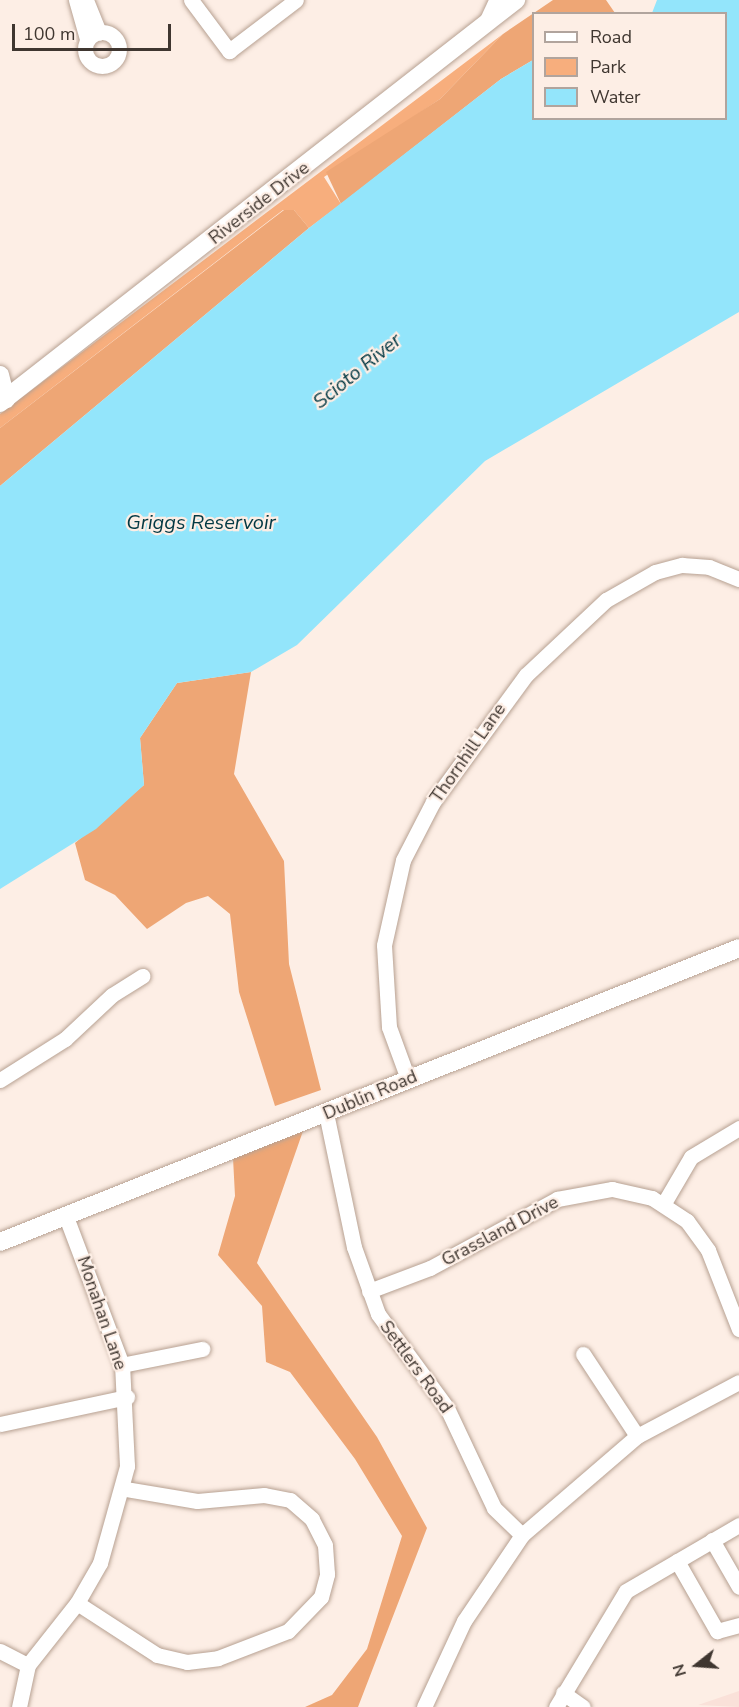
<!DOCTYPE html>
<html>
<head>
<meta charset="utf-8">
<style>
	body { margin:0 }
	#map { position:relative; width:739px; height:1707px; overflow:hidden; background:#fdeee5; font-family:"Nunito Sans",sans-serif }
	div>[style] { position:absolute }
	.commercial>* { inset:0; background:#fae1d9 }
	.green>* { inset:0; background:#f7ae7d }
	.forest>* { inset:0; background:#eea675 }
	.water>* { inset:0; background:#93e5fb }
	.roads { filter:drop-shadow(0 0 2px #b7a192) drop-shadow(0 0 2px #b7a192) }
	.minor>* { height:15px; margin:-7.5px; padding:0 7.5px; transform-origin:7.5px; border-radius:7.5px; background:#fff }
	.minor>.ring { margin:-7.5px; padding:0; box-sizing:content-box; background:none; border:15px solid #fff; border-radius:50% }
	.major>* { height:18px; margin:-9px; padding:0 9px; transform-origin:9px; border-radius:9px; background:#fff }
	span { translate:-50% -50%; white-space:nowrap; text-align:center; line-height:1.15; -webkit-text-stroke:4.5px #fdeee5; paint-order:stroke }
	.street-label { font-size:18px; color:#3f3630 }
	.water-label { font-size:20px; color:#033944; font-style:italic }
	.legend { position:absolute; left:532px; top:12px; width:195px; height:108px; box-sizing:border-box; background:#fdeee5; border:2px solid #b1a49d; margin:0; padding:8px 10px; list-style:none; font-size:18px; color:#3f3630 }
	.legend li { display:flex; align-items:center; gap:12px; height:30px }
	.legend b { width:30px; border:2px solid #b1a49d }
	.north { position:absolute; left:667px; top:1635px; width:60px; height:60px; -webkit-text-stroke:4px #fdeee5; paint-order:stroke; rotate:253deg; font-size:16px; font-weight:700; line-height:24px; text-align:center; color:#3f3630 }
	.north::after { content:''; display:block; margin:auto; width:21px; height:27px; background:#3f3630; clip-path:polygon(50% 0,100% 100%,50% 72%,0 100%) }
	.scale { position:absolute; left:12px; top:24px; width:159px; height:27px; box-sizing:border-box; border:3px solid #3f3630; border-top:0; padding-left:8px; font-size:18px; line-height:21px; white-space:nowrap; color:#3f3630; -webkit-text-stroke:4px #fdeee5; paint-order:stroke }
</style>
</head>
<body>
<div id="map">
	<div class="commercial">
		<div style="clip-path:polygon(739px 1691px,739px 1707px,698px 1705px)"></div>
	</div>
	<div class="green">
		<div style="clip-path:polygon(503px 34px,440px 99px,324px 177px,341px 204px,309px 228px,294px 210px,283px 210px,0 428px,0 414px)"></div>
	</div>
	<div class="forest">
		<div style="clip-path:polygon(553px 0,606px 0,615px 13px,534px 14px,533px 60px,501px 79px,341px 204px,326px 172px,440px 99px,503px 34px)"></div>
		<div style="clip-path:polygon(284px 210px,294px 210px,309px 228px,0 486px,0 428px)"></div>
		<div style="clip-path:polygon(251px 672px,234px 774px,284px 861px,289px 964px,321px 1090px,275px 1106px,239px 992px,230px 914px,208px 896px,186px 903px,147px 929px,115px 895px,85px 880px,75px 843px,144px 785px,140px 738px,177px 683px)"></div>
		<div style="clip-path:polygon(303px 1131px,257px 1263px,377px 1437px,427px 1528px,358px 1707px,305px 1707px,332px 1695px,367px 1649px,402px 1536px,355px 1459px,290px 1372px,266px 1362px,262px 1306px,218px 1255px,235px 1196px,233px 1158px)"></div>
	</div>
	<div class="water">
		<div style="clip-path:polygon(657px 0,739px 0,739px 312px,485px 461px,297px 645px,251px 672px,177px 683px,140px 738px,144px 785px,96px 829px,0 889px,0 486px,309px 228px,501px 79px,533px 60px,534px 118px,726px 118px,726px 14px,652px 13px)"></div>
	</div>
	<div class="roads">
		<div class="minor">
			<div style="left:76px;top:0;width:41px;rotate:74.2deg"></div>
			<div style="left:86px;top:0;width:35px;rotate:68deg"></div>
			<div style="left:191px;top:0;width:64px;rotate:53.3deg"></div>
			<div style="left:229px;top:51px;width:84px;rotate:-37.3deg"></div>
			<div style="left:485px;top:24px;width:26px;rotate:-65deg"></div>
			<div class="ring" style="left:85px;top:32px;width:19px;height:19px"></div>
			<div style="left:408px;top:1079px;width:55px;rotate:-110.1deg"></div>
			<div style="left:389px;top:1027px;width:82px;rotate:-93.5deg"></div>
			<div style="left:384px;top:945px;width:87px;rotate:-77.4deg"></div>
			<div style="left:403px;top:860px;width:65px;rotate:-62.7deg"></div>
			<div style="left:433px;top:802px;width:157px;rotate:-53.8deg"></div>
			<div style="left:526px;top:675px;width:110px;rotate:-43.2deg"></div>
			<div style="left:606px;top:600px;width:56px;rotate:-29.7deg"></div>
			<div style="left:655px;top:572px;width:28px;rotate:-15deg"></div>
			<div style="left:682px;top:565px;width:27px;rotate:4deg"></div>
			<div style="left:709px;top:567px;width:32px;rotate:22deg"></div>
			<div style="left:0;top:1080px;width:77px;rotate:-32.2deg"></div>
			<div style="left:65px;top:1039px;width:64px;rotate:-43.1deg"></div>
			<div style="left:112px;top:995px;width:36px;rotate:-32deg"></div>
			<div style="left:326px;top:1113px;width:137px;rotate:78.2deg"></div>
			<div style="left:354px;top:1247px;width:71px;rotate:70.3deg"></div>
			<div style="left:378px;top:1314px;width:117px;rotate:53.7deg"></div>
			<div style="left:447px;top:1408px;width:110px;rotate:64.8deg"></div>
			<div style="left:494px;top:1508px;width:39px;rotate:44deg"></div>
			<div style="left:664px;top:1203px;width:53px;rotate:-59.6deg"></div>
			<div style="left:691px;top:1157px;width:56px;rotate:-31.1deg"></div>
			<div style="left:369px;top:1291px;width:65px;rotate:-20.7deg"></div>
			<div style="left:430px;top:1268px;width:145px;rotate:-28.5deg"></div>
			<div style="left:557px;top:1199px;width:56px;rotate:-10.3deg"></div>
			<div style="left:612px;top:1189px;width:41px;rotate:12.7deg"></div>
			<div style="left:652px;top:1198px;width:42px;rotate:33.3deg"></div>
			<div style="left:687px;top:1221px;width:36px;rotate:54deg"></div>
			<div style="left:708px;top:1250px;width:85px;rotate:68.6deg"></div>
			<div style="left:583px;top:1354px;width:98px;rotate:56.6deg"></div>
			<div style="left:122px;top:1365px;width:82px;rotate:-11.3deg"></div>
			<div style="left:0;top:1424px;width:130px;rotate:-12deg"></div>
			<div style="left:712px;top:1540px;width:54px;rotate:60.1deg"></div>
			<div style="left:677px;top:1561px;width:81px;rotate:60.3deg"></div>
			<div style="left:717px;top:1631px;width:23px;rotate:-15deg"></div>
			<div style="left:77px;top:1603px;width:95px;rotate:33deg"></div>
			<div style="left:157px;top:1655px;width:31px;rotate:13deg"></div>
			<div style="left:187px;top:1662px;width:31px;rotate:-7deg"></div>
			<div style="left:218px;top:1658px;width:75px;rotate:-21.1deg"></div>
			<div style="left:288px;top:1631px;width:47px;rotate:-45.9deg"></div>
			<div style="left:321px;top:1597px;width:24px;rotate:-75deg"></div>
			<div style="left:327px;top:1574px;width:29px;rotate:-94deg"></div>
			<div style="left:325px;top:1545px;width:29px;rotate:-117deg"></div>
			<div style="left:312px;top:1519px;width:29px;rotate:-139deg"></div>
			<div style="left:290px;top:1500px;width:26px;rotate:-169deg"></div>
			<div style="left:264px;top:1495px;width:67px;rotate:174.9deg"></div>
			<div style="left:197px;top:1501px;width:73px;rotate:-170.5deg"></div>
			<div style="left:0;top:1651px;width:31px;rotate:27deg"></div>
			<div style="left:563px;top:1693px;width:24px;rotate:35deg"></div>
			<div style="left:19px;top:1707px;width:43px;rotate:-77.9deg"></div>
			<div style="left:28px;top:1665px;width:79px;rotate:-51.7deg"></div>
			<div style="left:77px;top:1603px;width:46px;rotate:-60.1deg"></div>
			<div style="left:100px;top:1563px;width:101px;rotate:-74.4deg"></div>
			<div style="left:127px;top:1466px;width:101px;rotate:-92.8deg"></div>
			<div style="left:122px;top:1365px;width:158px;rotate:-110.7deg"></div>
			<div style="left:424px;top:1707px;width:95px;rotate:-65.1deg"></div>
			<div style="left:464px;top:1621px;width:104px;rotate:-56deg"></div>
			<div style="left:522px;top:1535px;width:152px;rotate:-40.7deg"></div>
			<div style="left:637px;top:1436px;width:115px;rotate:-27.9deg"></div>
			<div style="left:556px;top:1707px;width:135px;rotate:-58.9deg"></div>
			<div style="left:626px;top:1591px;width:131px;rotate:-30.3deg"></div>
		</div>
		<div class="major">
			<div style="left:0;top:375px;width:25px;rotate:76deg"></div>
			<div style="left:0;top:403px;width:655px;rotate:-37.99deg"></div>
			<div style="left:0;top:1242px;width:795px;rotate:-21.69deg"></div>
		</div>
	</div>
	<div class="street-label">
		<span style="left:259px;top:203px;rotate:-38deg">Riverside Drive</span>
		<span style="left:468px;top:753px;rotate:-55deg">Thornhill Lane</span>
		<span style="left:370px;top:1095px;rotate:-23deg">Dublin Road</span>
		<span style="left:500px;top:1231px;rotate:-28deg">Grassland Drive</span>
		<span style="left:102px;top:1313px;rotate:71deg">Monahan Lane</span>
		<span style="left:416px;top:1367px;rotate:54deg">Settlers Road</span>
	</div>
	<div class="water-label">
		<span style="left:357px;top:371px;rotate:-39deg">Scioto River</span>
		<span style="left:201px;top:522px">Griggs Reservoir</span>
	</div>
	<ul class="legend">
	<li><b style="height:8px;background:#fff"></b>Road</li>
	<li><b style="height:16px;background:#f7ae7d"></b>Park</li>
	<li><b style="height:16px;background:#93e5fb"></b>Water</li>
	</ul>
	<div class="north">N</div>
	<div class="scale">100 m</div>
</div>
</body>
</html>
